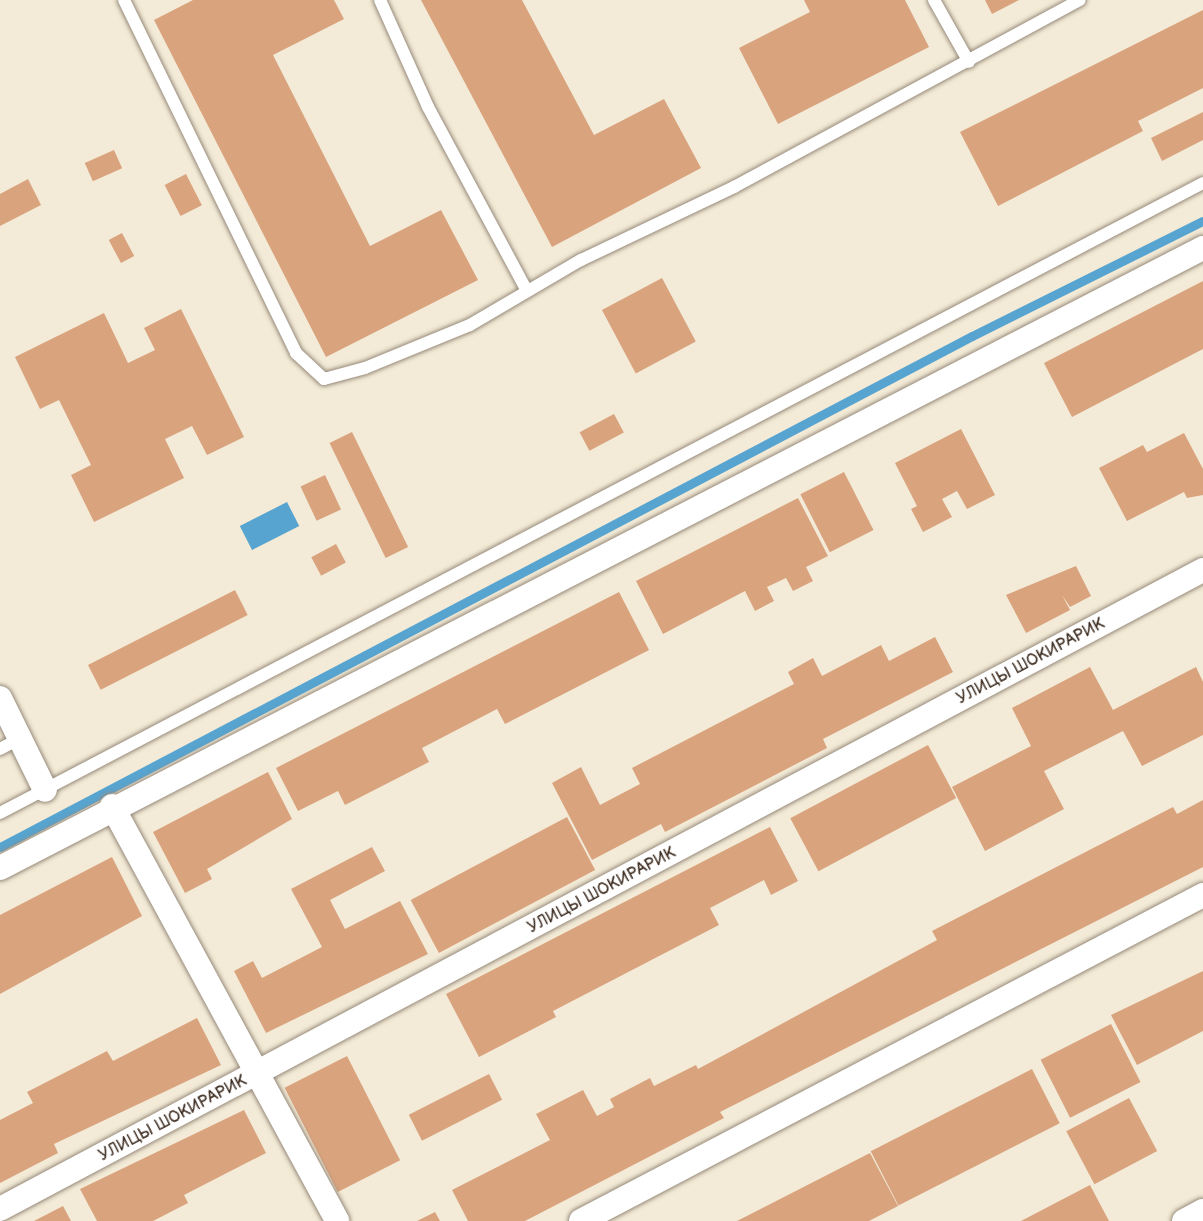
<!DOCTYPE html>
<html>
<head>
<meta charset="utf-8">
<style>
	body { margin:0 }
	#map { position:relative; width:1203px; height:1221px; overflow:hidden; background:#f3ebd7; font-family:"Balsamiq Sans",sans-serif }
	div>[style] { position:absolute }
	.water>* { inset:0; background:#57a4d0; transform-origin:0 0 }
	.stream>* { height:9px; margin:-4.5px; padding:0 4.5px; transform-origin:4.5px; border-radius:4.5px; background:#57a4d0 }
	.building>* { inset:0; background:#d9a37e; transform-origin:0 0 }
	.roads { filter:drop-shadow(0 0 2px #978a7a) drop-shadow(0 0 2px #978a7a) }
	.service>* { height:12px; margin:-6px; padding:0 6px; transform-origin:6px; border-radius:6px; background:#fff }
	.minor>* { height:24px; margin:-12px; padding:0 12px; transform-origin:12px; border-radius:12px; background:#fff }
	span { translate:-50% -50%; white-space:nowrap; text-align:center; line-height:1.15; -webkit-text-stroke:5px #fff; paint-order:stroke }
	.street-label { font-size:16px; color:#3b2a1e }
</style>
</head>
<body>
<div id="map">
	<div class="water">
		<div style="left:287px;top:502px;width:27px;height:53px;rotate:63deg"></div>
	</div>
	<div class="stream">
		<div style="left:0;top:847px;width:1098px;rotate:-27.73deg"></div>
		<div style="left:972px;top:336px;width:258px;rotate:-26.5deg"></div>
	</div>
	<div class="building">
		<div style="clip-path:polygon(193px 0,334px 0,344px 19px,273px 55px,370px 246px,441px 210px,478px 280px,326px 357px,154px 20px)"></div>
		<div style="clip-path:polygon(421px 0,522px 0,594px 135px,664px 99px,701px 168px,552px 247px)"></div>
		<div style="clip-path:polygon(804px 0,905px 0,929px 47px,778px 124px,739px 48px,810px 12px)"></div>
		<div style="clip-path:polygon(985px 0,1019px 0,992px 14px)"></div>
		<div style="clip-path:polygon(1203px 10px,1203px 88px,1138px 121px,1143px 131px,998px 206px,960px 132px)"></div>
		<div style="clip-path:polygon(1203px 112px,1203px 140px,1162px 161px,1151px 138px)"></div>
		<div style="left:114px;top:150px;width:20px;height:32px;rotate:66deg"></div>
		<div style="left:186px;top:174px;width:35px;height:24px;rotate:63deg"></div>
		<div style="clip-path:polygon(28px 179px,41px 205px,0 226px,0 194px)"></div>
		<div style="left:122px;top:233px;width:26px;height:15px;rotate:62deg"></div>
		<div style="left:662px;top:278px;width:72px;height:68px;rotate:62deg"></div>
		<div style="clip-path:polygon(1203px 281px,1203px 349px,1072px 417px,1044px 363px)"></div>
		<div style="clip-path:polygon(181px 309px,244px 437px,207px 455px,192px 426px,165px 439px,184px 478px,94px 522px,71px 475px,91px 465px,59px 400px,40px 409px,15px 357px,104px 313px,128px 363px,155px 350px,144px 328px)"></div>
		<div style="left:614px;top:414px;width:21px;height:39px;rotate:62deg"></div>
		<div style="clip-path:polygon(961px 429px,995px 495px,967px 509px,957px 491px,942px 499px,952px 517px,923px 532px,911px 509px,917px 506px,895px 463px)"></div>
		<div style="left:352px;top:432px;width:128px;height:25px;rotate:64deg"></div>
		<div style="clip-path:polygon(1184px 433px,1203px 469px,1203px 495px,1187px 498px,1184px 492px,1127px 521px,1099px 468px,1143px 445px,1147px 452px)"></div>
		<div style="left:844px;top:472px;width:65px;height:49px;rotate:63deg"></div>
		<div style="left:325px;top:475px;width:38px;height:27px;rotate:65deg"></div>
		<div style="clip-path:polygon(798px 498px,828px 556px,806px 567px,813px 581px,793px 591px,786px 578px,767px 587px,774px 601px,755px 611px,745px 591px,663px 634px,636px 581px)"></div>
		<div style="left:336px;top:544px;width:21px;height:28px;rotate:62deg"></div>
		<div style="clip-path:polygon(1076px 566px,1091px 596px,1070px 607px,1062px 595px,1070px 610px,1026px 633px,1006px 595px)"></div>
		<div style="left:235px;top:590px;width:28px;height:165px;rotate:63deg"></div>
		<div style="clip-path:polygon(619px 592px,649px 650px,505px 724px,497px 709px,422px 748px,429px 762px,345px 805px,338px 791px,298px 811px,276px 768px)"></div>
		<div style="clip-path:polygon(935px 637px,953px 672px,823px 739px,827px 748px,665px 832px,661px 824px,592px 860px,552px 783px,581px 767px,600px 805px,640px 784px,632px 768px,794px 684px,788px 672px,813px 658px,822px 676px,881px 645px,889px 661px)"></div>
		<div style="clip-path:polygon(1090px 667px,1113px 710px,1196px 667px,1203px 682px,1203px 735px,1142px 766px,1123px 731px,1044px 771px,1064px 809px,985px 851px,952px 787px,1031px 746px,1012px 708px)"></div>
		<div style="left:928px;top:745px;width:60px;height:156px;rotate:62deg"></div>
		<div style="clip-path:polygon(268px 772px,292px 819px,207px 869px,212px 879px,185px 893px,153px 832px)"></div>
		<div style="clip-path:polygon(1203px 800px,1203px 867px,720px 1112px,724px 1118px,525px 1221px,468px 1221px,452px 1190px,550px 1140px,536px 1114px,583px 1090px,597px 1116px,614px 1107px,610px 1099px,650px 1078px,654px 1086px,696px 1065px,698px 1069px,937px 940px,932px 931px,1173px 807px,1177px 814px)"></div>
		<div style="left:567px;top:817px;width:60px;height:177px;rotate:62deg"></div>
		<div style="clip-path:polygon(770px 827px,798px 881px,771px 895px,764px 880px,710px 908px,719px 925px,553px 1011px,556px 1017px,479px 1057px,446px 994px)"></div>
		<div style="clip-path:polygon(372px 847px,385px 871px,330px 900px,345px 929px,400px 901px,428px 954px,266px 1033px,234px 971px,253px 961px,262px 978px,322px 947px,291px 889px)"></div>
		<div style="clip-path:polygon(112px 857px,142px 916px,0 994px,0 915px)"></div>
		<div style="clip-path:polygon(1203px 971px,1203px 1031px,1137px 1065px,1111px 1015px)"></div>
		<div style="clip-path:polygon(197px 1018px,221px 1065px,54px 1144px,58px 1153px,0 1183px,0 1120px,33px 1103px,27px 1092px,107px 1051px,113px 1061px)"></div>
		<div style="left:1111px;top:1024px;width:65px;height:79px;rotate:63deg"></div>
		<div style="left:347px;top:1056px;width:117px;height:70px;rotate:63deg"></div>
		<div style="left:1032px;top:1069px;width:61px;height:181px;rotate:63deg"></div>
		<div style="left:489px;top:1074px;width:29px;height:90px;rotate:63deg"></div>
		<div style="left:1129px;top:1098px;width:60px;height:71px;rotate:62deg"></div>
		<div style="clip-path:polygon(244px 1110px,266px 1153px,184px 1195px,188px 1203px,153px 1221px,97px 1221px,80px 1189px)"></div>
		<div style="clip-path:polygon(870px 1153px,898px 1206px,869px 1221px,737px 1221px)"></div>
		<div style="clip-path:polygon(1090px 1185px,1109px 1221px,1021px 1221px)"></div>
		<div style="clip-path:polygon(63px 1206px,71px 1221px,34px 1221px)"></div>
		<div style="clip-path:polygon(435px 1212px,440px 1221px,417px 1221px)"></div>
	</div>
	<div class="roads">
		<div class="service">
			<div style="left:124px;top:0;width:393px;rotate:64deg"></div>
			<div style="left:296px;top:353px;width:38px;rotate:43deg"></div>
			<div style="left:324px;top:379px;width:42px;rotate:-15deg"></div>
			<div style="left:365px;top:368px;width:113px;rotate:-22.3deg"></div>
			<div style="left:470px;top:325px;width:129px;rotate:-30.4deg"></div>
			<div style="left:581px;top:260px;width:170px;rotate:-25.5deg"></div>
			<div style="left:734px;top:187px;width:393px;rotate:-28.4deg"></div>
			<div style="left:380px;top:0;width:117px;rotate:65.8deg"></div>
			<div style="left:428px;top:107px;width:209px;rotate:61.7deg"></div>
			<div style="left:934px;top:0;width:71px;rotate:60.6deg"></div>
			<div style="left:0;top:749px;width:24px;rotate:-28deg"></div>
			<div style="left:0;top:813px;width:1358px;rotate:-27.64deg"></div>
		</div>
		<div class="minor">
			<div style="left:0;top:698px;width:102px;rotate:63.9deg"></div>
			<div style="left:112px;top:806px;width:472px;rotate:61.5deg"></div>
			<div style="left:0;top:868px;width:1353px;rotate:-27.27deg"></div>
			<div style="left:0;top:1209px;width:1362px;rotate:-27.98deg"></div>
			<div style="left:581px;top:1221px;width:702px;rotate:-27.66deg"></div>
			<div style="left:1184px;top:1221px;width:21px;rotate:-28deg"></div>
		</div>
	</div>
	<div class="street-label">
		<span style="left:1031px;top:662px;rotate:-28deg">УЛИЦЫ ШОКИРАРИК</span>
		<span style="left:602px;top:891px;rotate:-28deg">УЛИЦЫ ШОКИРАРИК</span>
		<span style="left:173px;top:1119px;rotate:-28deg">УЛИЦЫ ШОКИРАРИК</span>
	</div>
</div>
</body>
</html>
